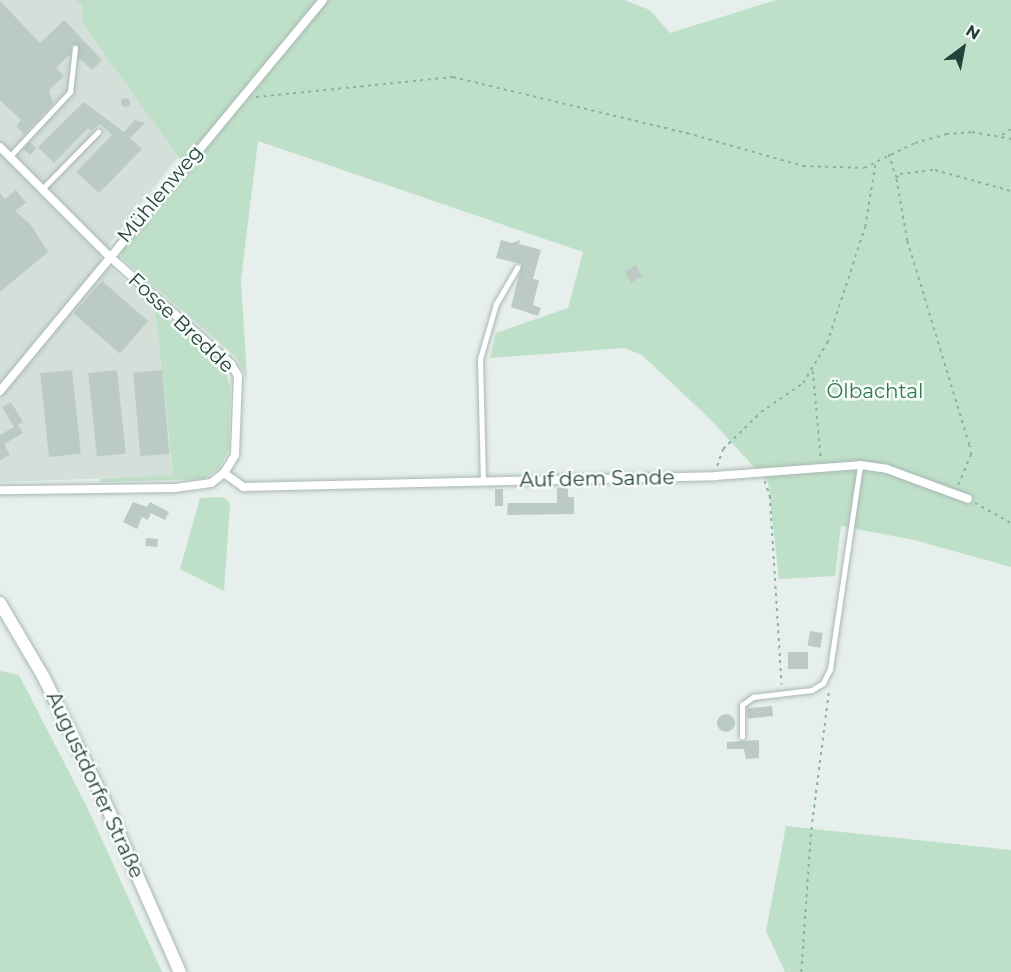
<!DOCTYPE html>
<html>
<head>
<meta charset="utf-8">
<style>
	body { margin:0 }
	#map { position:relative; width:1011px; height:972px; overflow:hidden; background:#e6efeb; font-family:Montserrat,sans-serif }
	div>[style] { position:absolute }
	.built>* { inset:0; background:#d4dfda }
	.green>* { inset:0; background:#bfe0c8 }
	.building>* { inset:0; background:#bbcac4; transform-origin:0 0 }
	.round { border-radius:50% }
	.path>* { height:1.5px; margin-top:-0.75px; transform-origin:0; background:repeating-linear-gradient(90deg,#86b3a5 0 3px,transparent 0 7.5px) }
	.roads { filter:drop-shadow(0 0 2px #a8b8b2) drop-shadow(0 0 2px #a8b8b2) }
	.lane>* { height:4.5px; margin:-2.25px; padding:0 2.25px; transform-origin:2.25px; border-radius:2.25px; background:#fff }
	.street>* { height:8px; margin:-4px; padding:0 4px; transform-origin:4px; border-radius:4px; background:#fff }
	.secondary>* { height:12px; margin:-6px; padding:0 6px; transform-origin:6px; border-radius:6px; background:#fff }
	span { translate:-50% -50%; white-space:nowrap; text-align:center; line-height:1.15; -webkit-text-stroke:5px #f7fbf9; paint-order:stroke }
	.street-label { font-size:20px; color:#24423a }
	.park-label { font-size:20px; color:#2d7a4b }
	.north { position:absolute; left:933px; top:18px; width:60px; height:60px; -webkit-text-stroke:4px #f7fbf9; paint-order:stroke; rotate:32deg; font-size:16px; font-weight:700; line-height:24px; text-align:center; color:#24423a }
	.north::after { content:''; display:block; margin:auto; width:21px; height:27px; background:#24423a; clip-path:polygon(50% 0,100% 100%,50% 72%,0 100%) }
</style>
</head>
<body>
<div id="map">
	<div class="built">
		<div style="clip-path:polygon(0 0,75px 0,82px 5px,83px 24px,182px 152px,99px 257px,155px 308px,173px 476px,0 482px)"></div>
	</div>
	<div class="green">
		<div style="clip-path:polygon(75px 0,624px 0,650px 10px,670px 33px,776px 0,1011px 0,1011px 567px,914px 540px,841px 526px,835px 576px,779px 579px,768px 482px,709px 418px,642px 355px,624px 348px,490px 358px,496px 333px,568px 308px,583px 252px,258px 141px,241px 280px,247px 378px,236px 357px,122px 258px,119px 248px,183px 163px,83px 24px,82px 5px)"></div>
		<div style="clip-path:polygon(155px 308px,224px 368px,230px 386px,229px 449px,219px 468px,204px 479px,101px 482px,100px 479px,173px 475px)"></div>
		<div style="clip-path:polygon(224px 497px,230px 503px,224px 591px,180px 569px,200px 498px)"></div>
		<div style="clip-path:polygon(0 671px,19px 675px,88px 809px,162px 972px,0 972px)"></div>
		<div style="clip-path:polygon(786px 826px,1011px 850px,1011px 972px,785px 972px,766px 931px)"></div>
	</div>
	<div class="building">
		<div style="clip-path:polygon(0 1px,40px 43px,64px 20px,102px 60px,92px 70px,78px 57px,78px 45px,72px 45px,70px 54px,56px 68px,64px 76px,49px 90px,53px 103px,24px 134px,16px 126px,21px 120px,0 100px)"></div>
		<div class="round" style="left:120.5px;top:97.5px;width:9px;height:9px"></div>
		<div style="clip-path:polygon(84px 102px,124px 132px,135px 120px,145px 123px,130px 138px,142px 149px,99px 193px,76px 172px,112px 135px,100px 124px,91px 131px,88px 128px,54px 163px,38px 147px)"></div>
		<div style="clip-path:polygon(30px 142px,36px 148px,30px 155px,23px 149px)"></div>
		<div style="clip-path:polygon(16px 190px,26px 203px,15px 211px,31px 225px,48px 252px,0 292px,0 193px,5px 199px)"></div>
		<div style="clip-path:polygon(501px 240px,512px 243px,520px 240px,519px 244px,541px 250px,533px 279px,539px 280px,533px 305px,541px 308px,538px 316px,511px 307px,521px 267px,521px 264px,496px 258px)"></div>
		<div style="left:636px;top:265px;width:13px;height:13px;rotate:61deg"></div>
		<div style="left:102px;top:281px;width:61px;height:43px;rotate:41deg"></div>
		<div style="left:72px;top:370px;width:84px;height:32px;rotate:84deg"></div>
		<div style="left:117px;top:370px;width:84px;height:29px;rotate:84deg"></div>
		<div style="left:162px;top:370px;width:84px;height:29px;rotate:85deg"></div>
		<div style="clip-path:polygon(11px 402px,23px 422px,18px 425px,23px 433px,4px 444px,10px 455px,0 460px,0 435px,14px 427px,2px 407px)"></div>
		<div style="clip-path:polygon(557px 488px,568px 488px,568px 497px,574px 497px,574px 514px,507px 515px,508px 503px,557px 503px)"></div>
		<div style="left:495px;top:489px;width:8px;height:17px"></div>
		<div style="clip-path:polygon(133px 502px,147px 507px,150px 502px,169px 512px,165px 520px,151px 513px,148px 520px,142px 517px,137px 529px,123px 522px)"></div>
		<div style="left:146px;top:538px;width:12px;height:8px;rotate:5deg"></div>
		<div style="left:810px;top:631px;width:13px;height:15px;rotate:9deg"></div>
		<div style="left:788px;top:652px;width:20px;height:17px"></div>
		<div style="left:772px;top:706px;width:10px;height:25px;rotate:84deg"></div>
		<div class="round" style="left:717px;top:714px;width:18px;height:18px"></div>
		<div style="clip-path:polygon(759px 740px,759px 758px,746px 759px,744px 749px,727px 749px,727px 742px)"></div>
	</div>
	<div class="path">
		<div style="left:256px;top:97px;width:198px;rotate:-5.8deg"></div>
		<div style="left:453px;top:77px;width:241px;rotate:13.5deg"></div>
		<div style="left:687px;top:133px;width:121px;rotate:15.9deg"></div>
		<div style="left:803px;top:166px;width:61px;rotate:1.9deg"></div>
		<div style="left:864px;top:168px;width:57px;rotate:-26.1deg"></div>
		<div style="left:915px;top:143px;width:32px;rotate:-16deg"></div>
		<div style="left:946px;top:134px;width:26px;rotate:-4deg"></div>
		<div style="left:972px;top:132px;width:40px;rotate:10deg"></div>
		<div style="left:1002px;top:135px;width:11px;rotate:-34deg"></div>
		<div style="left:889px;top:154px;width:24px;rotate:73deg"></div>
		<div style="left:813px;top:371px;width:88px;rotate:84.8deg"></div>
		<div style="left:717px;top:466px;width:18px;rotate:-71deg"></div>
		<div style="left:723px;top:449px;width:53px;rotate:-44.2deg"></div>
		<div style="left:761px;top:412px;width:51px;rotate:-34.6deg"></div>
		<div style="left:803px;top:383px;width:47px;rotate:-59deg"></div>
		<div style="left:827px;top:343px;width:122px;rotate:-71.9deg"></div>
		<div style="left:865px;top:227px;width:63px;rotate:-80.8deg"></div>
		<div style="left:765px;top:481px;width:16px;rotate:72deg"></div>
		<div style="left:770px;top:496px;width:189px;rotate:86.4deg"></div>
		<div style="left:958px;top:485px;width:33px;rotate:-67deg"></div>
		<div style="left:971px;top:455px;width:10px;rotate:-101deg"></div>
		<div style="left:969px;top:445px;width:213px;rotate:-106.9deg"></div>
		<div style="left:907px;top:241px;width:64px;rotate:-99.9deg"></div>
		<div style="left:896px;top:178px;width:6px;rotate:-45deg"></div>
		<div style="left:900px;top:174px;width:35px;rotate:-7deg"></div>
		<div style="left:935px;top:170px;width:79px;rotate:15.4deg"></div>
		<div style="left:975px;top:503px;width:41px;rotate:29.1deg"></div>
		<div style="left:801px;top:972px;width:142px;rotate:-86deg"></div>
		<div style="left:811px;top:830px;width:142px;rotate:-82.7deg"></div>
	</div>
	<div class="roads">
		<div class="lane">
			<div style="left:10px;top:156px;width:88px;rotate:-46.8deg"></div>
			<div style="left:70px;top:92px;width:44px;rotate:-83.5deg"></div>
			<div style="left:42px;top:189px;width:80px;rotate:-45.5deg"></div>
			<div style="left:483px;top:482px;width:123px;rotate:-91.4deg"></div>
			<div style="left:480px;top:359px;width:57px;rotate:-73.8deg"></div>
			<div style="left:496px;top:304px;width:42px;rotate:-59.7deg"></div>
			<div style="left:742px;top:737px;width:32px;rotate:-90deg"></div>
			<div style="left:742px;top:705px;width:14px;rotate:-36deg"></div>
			<div style="left:753px;top:697px;width:59px;rotate:-6.8deg"></div>
			<div style="left:812px;top:690px;width:13px;rotate:-32deg"></div>
			<div style="left:823px;top:683px;width:16px;rotate:-63deg"></div>
			<div style="left:830px;top:669px;width:206px;rotate:-81.6deg"></div>
		</div>
		<div class="street">
			<div style="left:0;top:147px;width:154px;rotate:45deg"></div>
			<div style="left:109px;top:256px;width:163px;rotate:41.5deg"></div>
			<div style="left:231px;top:364px;width:14px;rotate:60deg"></div>
			<div style="left:238px;top:376px;width:79px;rotate:92.2deg"></div>
			<div style="left:235px;top:455px;width:21px;rotate:121deg"></div>
			<div style="left:224px;top:473px;width:16px;rotate:142deg"></div>
			<div style="left:211px;top:483px;width:37px;rotate:172deg"></div>
			<div style="left:174px;top:488px;width:174px;rotate:179.3deg"></div>
			<div style="left:0;top:391px;width:507px;rotate:-50.44deg"></div>
			<div style="left:224px;top:473px;width:24px;rotate:36deg"></div>
			<div style="left:243px;top:487px;width:472px;rotate:-1.3deg"></div>
			<div style="left:715px;top:476px;width:145px;rotate:-4.3deg"></div>
			<div style="left:860px;top:465px;width:27px;rotate:8deg"></div>
			<div style="left:887px;top:469px;width:86px;rotate:20.3deg"></div>
		</div>
		<div class="secondary">
			<div style="left:0;top:603px;width:85px;rotate:59.5deg"></div>
			<div style="left:43px;top:676px;width:138px;rotate:63.8deg"></div>
			<div style="left:104px;top:800px;width:188px;rotate:66.2deg"></div>
		</div>
	</div>
	<div class="street-label">
		<span style="left:160px;top:194px;rotate:-50deg">Mühlenweg</span>
		<span style="left:181px;top:323px;rotate:43deg">Fosse Bredde</span>
		<span style="left:597px;top:479px;rotate:-1deg">Auf dem Sande</span>
		<span style="left:95px;top:785px;rotate:65deg">Augustdorfer Straße</span>
	</div>
	<div class="park-label">
		<span style="left:875px;top:391px">Ölbachtal</span>
	</div>
	<div class="north">N</div>
</div>
</body>
</html>
